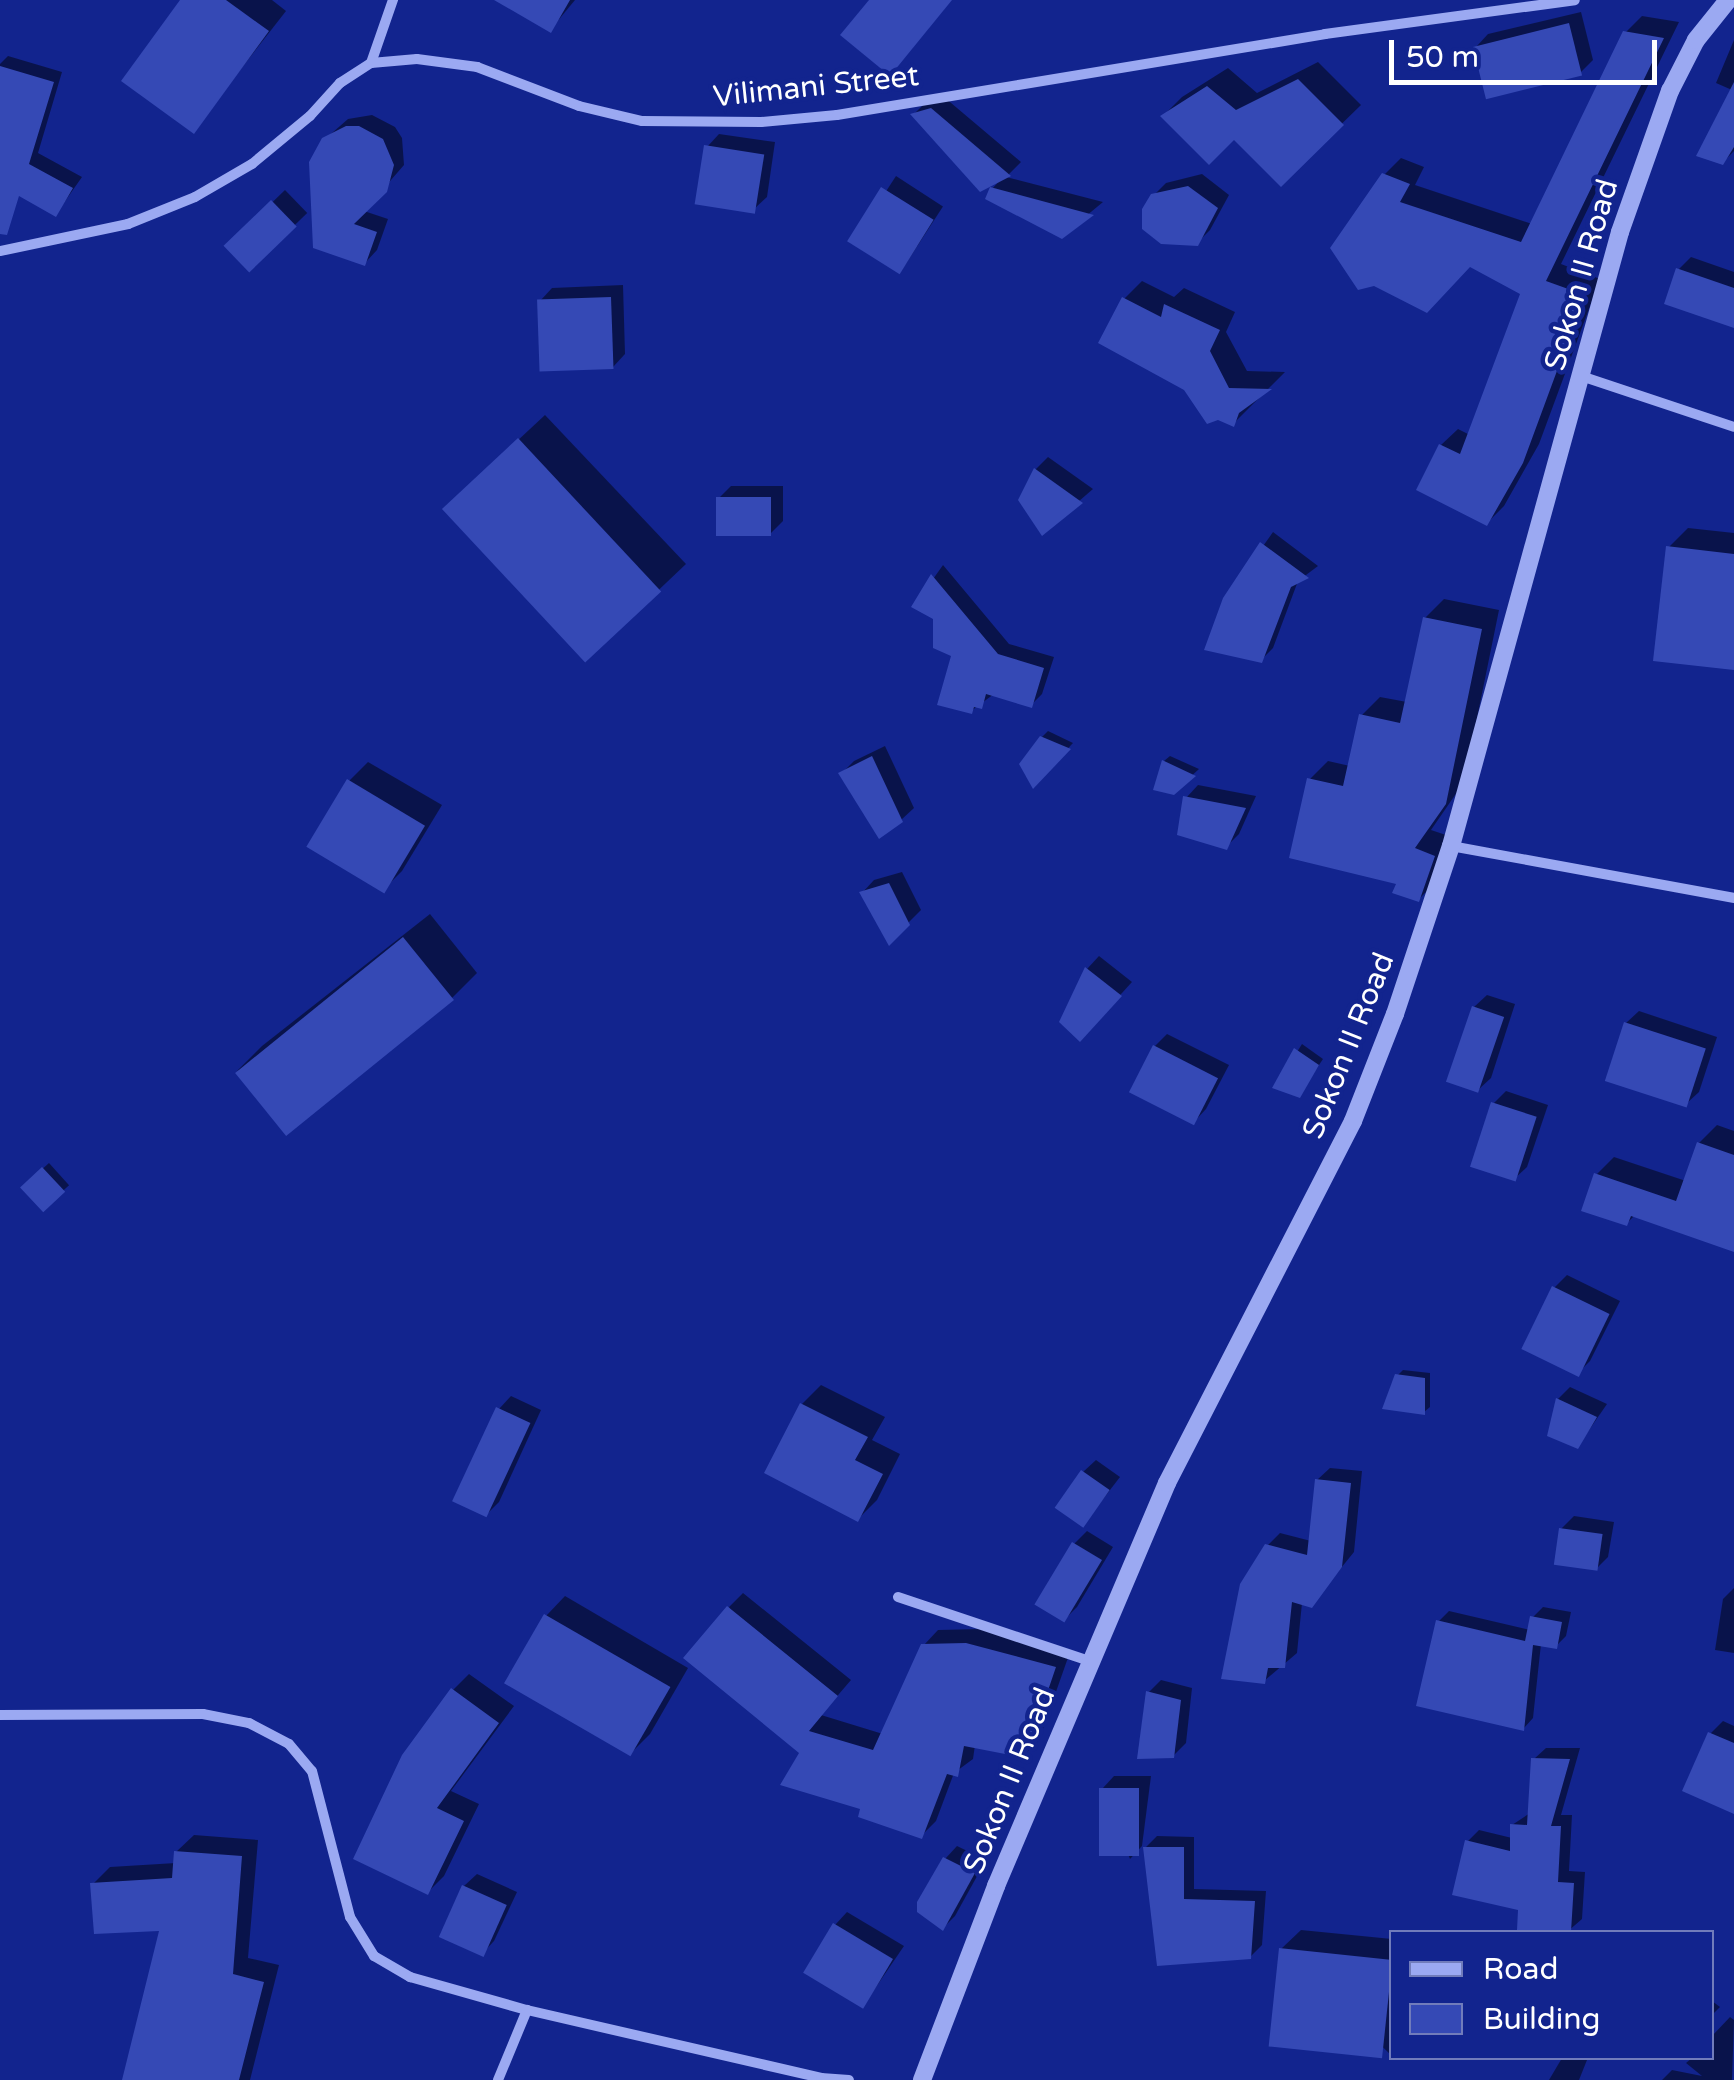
<!DOCTYPE html>
<html>
<head>
<meta charset="utf-8">
<style>
	body { margin:0 }
	#map { position:relative; width:1734px; height:2080px; overflow:hidden; background:#12248e; font-family:"Varela Round",sans-serif }
	div>[style] { position:absolute }
	.shadow>* { inset:0; background:#0007; transform-origin:0 0 }
	.building>* { inset:0; background:#3549b5; transform-origin:0 0 }
	.minor>* { height:10px; margin:-5px; padding:0 5px; transform-origin:5px; border-radius:5px; background:#9ba9f2 }
	.tertiary>* { height:18px; margin:-9px; padding:0 9px; transform-origin:9px; border-radius:9px; background:#9ba9f2 }
	span { translate:-50% -50%; white-space:nowrap; text-align:center; line-height:1.15; -webkit-text-stroke:9px #12248e; paint-order:stroke }
	.street-label { font-size:30px; color:#fff }
	.legend { position:absolute; left:1389px; top:1930px; width:325px; height:130px; box-sizing:border-box; background:#12248e; border:2px solid #717cbb; margin:0; padding:12px 18px; list-style:none; font-size:30px; color:#fff }
	.legend li { display:flex; align-items:center; gap:20px; height:50px }
	.legend b { width:50px; border:2px solid #717cbb }
	.scale { position:absolute; left:1389px; top:40px; width:268px; height:45px; box-sizing:border-box; border:5px solid #fff; border-top:0; padding-left:12px; font-size:30px; line-height:35px; white-space:nowrap; color:#fff; -webkit-text-stroke:8px #12248e; paint-order:stroke }
</style>
</head>
<body>
<div id="map">
	<div class="shadow">
		<div style="clip-path:polygon(183px 0,272px 0,286px 11px,193px 130px)"></div>
		<div style="clip-path:polygon(499px 0,575px 0,551px 29px)"></div>
		<div style="clip-path:polygon(1581px 12px,1593px 60px,1580px 73px,1476px 47px,1488px 34px)"></div>
		<div style="clip-path:polygon(1642px 16px,1679px 22px,1561px 264px,1600px 279px,1539px 444px,1504px 506px,1487px 523px,1441px 445px,1458px 429px,1470px 435px,1523px 293px,1470px 265px,1444px 293px,1384px 175px,1401px 158px,1424px 167px,1415px 185px,1532px 224px,1625px 33px)"></div>
		<div style="clip-path:polygon(1734px 40px,1734px 151px,1722px 163px,1732px 90px,1716px 83px)"></div>
		<div style="clip-path:polygon(8px 56px,62px 72px,38px 153px,82px 177px,56px 214px,11px 188px,0 214px,0 64px)"></div>
		<div style="clip-path:polygon(1318px 62px,1361px 105px,1281px 183px,1234px 136px,1163px 116px,1182px 97px,1228px 68px,1257px 93px)"></div>
		<div style="clip-path:polygon(944px 97px,1021px 162px,1006px 177px,1103px 202px,1062px 236px,992px 189px,1001px 179px,914px 114px,926px 102px)"></div>
		<div style="clip-path:polygon(372px 115px,395px 127px,402px 138px,404px 165px,364px 211px,388px 219px,377px 250px,365px 263px,324px 140px,348px 119px)"></div>
		<div style="clip-path:polygon(719px 134px,775px 142px,767px 197px,754px 209px,707px 147px)"></div>
		<div style="clip-path:polygon(1202px 174px,1229px 195px,1210px 230px,1197px 243px,1153px 196px,1166px 183px)"></div>
		<div style="left:896px;top:176px;width:56px;height:79px;rotate:33deg"></div>
		<div style="left:285px;top:190px;width:32px;height:81px;rotate:46deg"></div>
		<div style="clip-path:polygon(1691px 257px,1734px 272px,1734px 318px,1678px 270px)"></div>
		<div style="clip-path:polygon(1142px 281px,1174px 297px,1184px 288px,1235px 312px,1226px 332px,1247px 371px,1285px 372px,1233px 424px,1124px 299px)"></div>
		<div style="clip-path:polygon(623px 285px,625px 354px,613px 367px,540px 301px,552px 288px)"></div>
		<div style="clip-path:polygon(545px 415px,686px 564px,587px 658px,471px 484px)"></div>
		<div style="clip-path:polygon(1048px 457px,1093px 489px,1042px 533px,1036px 469px)"></div>
		<div style="clip-path:polygon(731px 486px,783px 486px,783px 521px,770px 534px,719px 498px)"></div>
		<div style="clip-path:polygon(1688px 528px,1734px 533px,1734px 668px,1668px 548px)"></div>
		<div style="clip-path:polygon(1273px 532px,1318px 566px,1298px 581px,1273px 648px,1261px 660px,1224px 601px)"></div>
		<div style="clip-path:polygon(943px 565px,1009px 644px,1054px 657px,1042px 694px,1031px 705px,994px 694px,971px 711px,954px 655px,935px 617px,914px 606px)"></div>
		<div style="clip-path:polygon(1444px 599px,1499px 610px,1464px 782px,1431px 830px,1452px 837px,1437px 881px,1418px 900px,1310px 779px,1328px 761px,1350px 766px,1361px 716px,1380px 697px,1407px 702px,1425px 618px)"></div>
		<div style="clip-path:polygon(1048px 731px,1073px 743px,1034px 785px,1042px 737px)"></div>
		<div style="clip-path:polygon(885px 746px,914px 808px,901px 820px,842px 773px,854px 761px)"></div>
		<div style="clip-path:polygon(1170px 756px,1199px 769px,1174px 792px,1164px 761px)"></div>
		<div style="clip-path:polygon(368px 762px,442px 805px,402px 871px,383px 890px,349px 781px)"></div>
		<div style="clip-path:polygon(1198px 785px,1256px 796px,1239px 834px,1226px 847px,1186px 798px)"></div>
		<div style="clip-path:polygon(902px 872px,921px 910px,889px 942px,862px 893px,874px 880px)"></div>
		<div style="clip-path:polygon(430px 914px,477px 973px,452px 998px,237px 1071px,262px 1046px)"></div>
		<div style="clip-path:polygon(1099px 956px,1132px 982px,1092px 1026px,1087px 969px)"></div>
		<div style="clip-path:polygon(1487px 995px,1515px 1004px,1491px 1078px,1478px 1090px,1474px 1007px)"></div>
		<div style="clip-path:polygon(1639px 1011px,1717px 1037px,1699px 1092px,1686px 1104px,1626px 1023px)"></div>
		<div style="clip-path:polygon(1167px 1034px,1229px 1065px,1206px 1109px,1194px 1122px,1155px 1046px)"></div>
		<div style="clip-path:polygon(1302px 1044px,1323px 1059px,1299px 1095px,1275px 1087px)"></div>
		<div style="clip-path:polygon(1506px 1091px,1548px 1105px,1527px 1167px,1514px 1179px,1493px 1104px)"></div>
		<div style="clip-path:polygon(1717px 1125px,1734px 1131px,1734px 1249px,1635px 1215px,1626px 1224px,1596px 1175px,1614px 1157px,1686px 1181px,1699px 1143px)"></div>
		<div style="left:49px;top:1163px;width:30px;height:35px;rotate:48deg"></div>
		<div style="clip-path:polygon(1567px 1275px,1620px 1301px,1590px 1361px,1577px 1374px,1554px 1288px)"></div>
		<div style="clip-path:polygon(1403px 1370px,1430px 1373px,1430px 1407px,1424px 1412px,1397px 1376px)"></div>
		<div style="clip-path:polygon(821px 1385px,885px 1417px,872px 1440px,900px 1454px,877px 1500px,858px 1519px,802px 1404px)"></div>
		<div style="clip-path:polygon(1570px 1387px,1607px 1404px,1578px 1446px,1558px 1399px)"></div>
		<div style="clip-path:polygon(511px 1396px,541px 1410px,499px 1502px,486px 1515px,499px 1409px)"></div>
		<div style="clip-path:polygon(1096px 1460px,1120px 1477px,1083px 1525px,1083px 1472px)"></div>
		<div style="clip-path:polygon(1330px 1468px,1362px 1471px,1354px 1552px,1311px 1605px,1302px 1603px,1297px 1653px,1264px 1681px,1267px 1546px,1280px 1533px,1311px 1541px,1317px 1480px)"></div>
		<div style="clip-path:polygon(1574px 1516px,1614px 1522px,1608px 1557px,1596px 1569px,1561px 1529px)"></div>
		<div style="clip-path:polygon(1087px 1531px,1113px 1547px,1077px 1607px,1065px 1619px,1074px 1544px)"></div>
		<div style="clip-path:polygon(1734px 1588px,1734px 1653px,1715px 1650px,1723px 1599px)"></div>
		<div style="clip-path:polygon(743px 1593px,851px 1680px,821px 1715px,883px 1734px,923px 1646px,938px 1630px,982px 1629px,1070px 1652px,1039px 1740px,1024px 1755px,975px 1745px,973px 1759px,954px 1773px,936px 1821px,921px 1836px,863px 1807px,802px 1752px,729px 1607px)"></div>
		<div style="clip-path:polygon(565px 1596px,688px 1668px,650px 1734px,631px 1753px,546px 1616px)"></div>
		<div style="clip-path:polygon(1543px 1607px,1571px 1612px,1566px 1636px,1556px 1646px,1541px 1644px,1533px 1718px,1523px 1729px,1439px 1621px,1449px 1611px,1530px 1630px,1532px 1618px)"></div>
		<div style="clip-path:polygon(469px 1674px,514px 1706px,451px 1791px,479px 1804px,444px 1876px,428px 1892px,357px 1858px,453px 1690px)"></div>
		<div style="clip-path:polygon(1161px 1680px,1192px 1688px,1186px 1743px,1173px 1756px,1149px 1692px)"></div>
		<div style="clip-path:polygon(1723px 1721px,1734px 1726px,1734px 1811px,1710px 1734px)"></div>
		<div style="clip-path:polygon(1546px 1748px,1580px 1748px,1561px 1815px,1572px 1815px,1569px 1871px,1585px 1872px,1582px 1919px,1567px 1932px,1519px 1932px,1521px 1908px,1467px 1842px,1479px 1830px,1512px 1838px,1512px 1825px,1530px 1813px,1534px 1759px)"></div>
		<div style="clip-path:polygon(1114px 1776px,1151px 1776px,1142px 1846px,1130px 1859px,1102px 1789px)"></div>
		<div style="clip-path:polygon(194px 1835px,258px 1840px,248px 1958px,279px 1965px,250px 2080px,124px 2080px,162px 1928px,93px 1884px,110px 1867px,176px 1863px,176px 1852px)"></div>
		<div style="clip-path:polygon(1157px 1836px,1194px 1837px,1194px 1889px,1266px 1891px,1262px 1945px,1250px 1957px,1159px 1963px,1145px 1848px)"></div>
		<div style="clip-path:polygon(957px 1846px,986px 1860px,955px 1916px,943px 1928px,945px 1859px)"></div>
		<div style="clip-path:polygon(477px 1874px,517px 1892px,494px 1941px,482px 1954px,464px 1886px)"></div>
		<div style="clip-path:polygon(847px 1912px,904px 1946px,863px 2006px,835px 1925px)"></div>
		<div style="clip-path:polygon(1301px 1930px,1392px 1939px,1392px 2056px,1281px 1949px)"></div>
		<div style="clip-path:polygon(1712px 2001px,1720px 2007px,1712px 2015px)"></div>
		<div style="clip-path:polygon(1730px 2017px,1734px 2020px,1732px 2080px,1662px 2080px,1672px 2070px,1702px 2076px,1686px 2063px,1692px 2058px,1712px 2058px,1712px 2036px)"></div>
		<div style="clip-path:polygon(1562px 2058px,1587px 2060px,1579px 2080px,1549px 2080px)"></div>
	</div>
	<div class="building">
		<div style="clip-path:polygon(180px 0,226px 0,269px 31px,194px 134px,121px 81px)"></div>
		<div style="clip-path:polygon(494px 0,570px 0,551px 33px)"></div>
		<div style="clip-path:polygon(869px 0,952px 0,890px 76px,840px 35px)"></div>
		<div style="left:1569px;top:23px;width:54px;height:99px;rotate:76deg"></div>
		<div style="clip-path:polygon(1623px 31px,1664px 38px,1546px 281px,1585px 295px,1523px 463px,1487px 526px,1416px 490px,1439px 444px,1460px 454px,1520px 294px,1470px 267px,1427px 313px,1374px 286px,1358px 290px,1330px 248px,1382px 173px,1410px 184px,1400px 202px,1521px 242px)"></div>
		<div style="clip-path:polygon(0 66px,54px 82px,29px 164px,73px 188px,56px 217px,19px 196px,7px 235px,0 234px)"></div>
		<div style="clip-path:polygon(1298px 79px,1344px 125px,1281px 187px,1234px 140px,1209px 165px,1160px 116px,1207px 86px,1236px 110px)"></div>
		<div style="clip-path:polygon(1734px 82px,1734px 147px,1723px 165px,1696px 156px)"></div>
		<div style="clip-path:polygon(931px 108px,1011px 176px,980px 192px,910px 114px)"></div>
		<div style="clip-path:polygon(346px 126px,359px 126px,383px 139px,394px 165px,387px 192px,354px 224px,377px 232px,365px 266px,313px 248px,309px 162px,322px 138px)"></div>
		<div style="left:704px;top:145px;width:61px;height:60px;rotate:9deg"></div>
		<div style="clip-path:polygon(1188px 186px,1218px 208px,1198px 246px,1161px 244px,1142px 229px,1142px 209px,1151px 194px)"></div>
		<div style="left:881px;top:187px;width:62px;height:64px;rotate:32deg"></div>
		<div style="clip-path:polygon(990px 187px,1094px 215px,1062px 239px,985px 199px)"></div>
		<div style="left:271px;top:200px;width:37px;height:66px;rotate:46deg"></div>
		<div style="clip-path:polygon(1676px 268px,1734px 288px,1734px 328px,1664px 304px)"></div>
		<div style="left:611px;top:297px;width:72px;height:74px;rotate:88deg"></div>
		<div style="clip-path:polygon(1122px 297px,1161px 317px,1164px 304px,1220px 330px,1210px 351px,1229px 388px,1272px 389px,1239px 413px,1234px 427px,1218px 420px,1207px 424px,1184px 390px,1098px 343px)"></div>
		<div style="left:518px;top:438px;width:210px;height:104px;rotate:47deg"></div>
		<div style="clip-path:polygon(1034px 468px,1083px 503px,1042px 536px,1018px 500px)"></div>
		<div style="left:716px;top:497px;width:55px;height:39px"></div>
		<div style="clip-path:polygon(1260px 542px,1309px 578px,1291px 587px,1262px 663px,1204px 650px,1223px 598px)"></div>
		<div style="clip-path:polygon(1666px 546px,1734px 554px,1734px 670px,1653px 661px)"></div>
		<div style="clip-path:polygon(931px 574px,998px 654px,1044px 668px,1032px 708px,986px 694px,982px 709px,974px 707px,972px 714px,937px 705px,951px 656px,933px 648px,933px 619px,911px 607px)"></div>
		<div style="clip-path:polygon(1423px 617px,1482px 629px,1446px 804px,1415px 848px,1435px 856px,1419px 902px,1392px 893px,1396px 884px,1289px 858px,1307px 778px,1343px 786px,1359px 714px,1400px 723px)"></div>
		<div style="clip-path:polygon(1040px 736px,1071px 749px,1033px 789px,1019px 764px)"></div>
		<div style="clip-path:polygon(872px 756px,903px 822px,879px 839px,838px 773px)"></div>
		<div style="clip-path:polygon(1162px 760px,1196px 776px,1174px 795px,1153px 790px)"></div>
		<div style="left:347px;top:779px;width:91px;height:79px;rotate:31deg"></div>
		<div style="clip-path:polygon(1183px 796px,1246px 808px,1227px 850px,1177px 835px)"></div>
		<div style="clip-path:polygon(889px 883px,910px 925px,889px 946px,859px 892px)"></div>
		<div style="left:403px;top:937px;width:81px;height:216px;rotate:51deg"></div>
		<div style="clip-path:polygon(1085px 967px,1122px 996px,1080px 1042px,1059px 1022px)"></div>
		<div style="left:1472px;top:1006px;width:34px;height:80px;rotate:19deg"></div>
		<div style="left:1624px;top:1022px;width:86px;height:62px;rotate:18deg"></div>
		<div style="left:1153px;top:1045px;width:73px;height:53px;rotate:27deg"></div>
		<div style="clip-path:polygon(1294px 1048px,1319px 1065px,1300px 1098px,1272px 1088px)"></div>
		<div style="left:1491px;top:1102px;width:48px;height:68px;rotate:18deg"></div>
		<div style="clip-path:polygon(1697px 1142px,1734px 1155px,1734px 1252px,1631px 1216px,1627px 1226px,1581px 1211px,1594px 1173px,1676px 1201px)"></div>
		<div style="left:42px;top:1167px;width:34px;height:30px;rotate:47deg"></div>
		<div style="left:1552px;top:1286px;width:64px;height:70px;rotate:26deg"></div>
		<div style="clip-path:polygon(1395px 1374px,1425px 1378px,1425px 1415px,1382px 1409px)"></div>
		<div style="clip-path:polygon(1556px 1398px,1597px 1417px,1578px 1449px,1547px 1436px)"></div>
		<div style="clip-path:polygon(800px 1403px,868px 1437px,855px 1460px,883px 1474px,858px 1522px,764px 1473px)"></div>
		<div style="left:496px;top:1407px;width:38px;height:104px;rotate:25deg"></div>
		<div style="left:1081px;top:1470px;width:35px;height:46px;rotate:35deg"></div>
		<div style="clip-path:polygon(1315px 1479px,1351px 1483px,1342px 1567px,1312px 1608px,1292px 1602px,1285px 1668px,1268px 1668px,1265px 1684px,1221px 1679px,1240px 1584px,1265px 1544px,1307px 1555px)"></div>
		<div style="left:1559px;top:1528px;width:44px;height:37px;rotate:8deg"></div>
		<div style="left:1072px;top:1542px;width:35px;height:73px;rotate:31deg"></div>
		<div style="clip-path:polygon(727px 1606px,838px 1696px,809px 1731px,873px 1750px,921px 1644px,966px 1643px,1056px 1667px,1025px 1758px,964px 1746px,958px 1777px,947px 1774px,922px 1839px,858px 1817px,860px 1809px,780px 1785px,799px 1753px,683px 1658px)"></div>
		<div style="left:544px;top:1614px;width:146px;height:80px;rotate:30deg"></div>
		<div style="clip-path:polygon(1530px 1616px,1562px 1622px,1557px 1649px,1533px 1645px,1524px 1731px,1416px 1706px,1436px 1620px,1525px 1641px)"></div>
		<div style="clip-path:polygon(451px 1688px,499px 1723px,437px 1808px,464px 1821px,428px 1895px,353px 1859px,402px 1755px)"></div>
		<div style="clip-path:polygon(1146px 1691px,1181px 1700px,1174px 1758px,1137px 1759px)"></div>
		<div style="clip-path:polygon(1708px 1732px,1734px 1743px,1734px 1814px,1682px 1791px)"></div>
		<div style="clip-path:polygon(1531px 1758px,1570px 1759px,1551px 1826px,1561px 1826px,1558px 1882px,1574px 1883px,1571px 1932px,1517px 1930px,1518px 1910px,1452px 1895px,1465px 1840px,1510px 1851px,1510px 1824px,1527px 1825px)"></div>
		<div style="left:1099px;top:1788px;width:40px;height:68px"></div>
		<div style="clip-path:polygon(1143px 1847px,1184px 1847px,1184px 1899px,1255px 1901px,1251px 1959px,1157px 1966px)"></div>
		<div style="clip-path:polygon(174px 1851px,242px 1856px,233px 1974px,264px 1982px,239px 2080px,122px 2080px,159px 1931px,94px 1934px,90px 1883px,172px 1878px)"></div>
		<div style="clip-path:polygon(943px 1857px,975px 1873px,943px 1931px,917px 1912px,917px 1902px)"></div>
		<div style="left:462px;top:1885px;width:49px;height:57px;rotate:24deg"></div>
		<div style="left:833px;top:1923px;width:70px;height:58px;rotate:31deg"></div>
		<div style="left:1279px;top:1948px;width:114px;height:99px;rotate:6deg"></div>
	</div>
	<div class="minor">
		<div style="left:371px;top:63px;width:67px;rotate:-70.8deg"></div>
		<div style="left:0;top:251px;width:131px;rotate:-11.9deg"></div>
		<div style="left:128px;top:224px;width:72px;rotate:-21.9deg"></div>
		<div style="left:195px;top:197px;width:66px;rotate:-30.1deg"></div>
		<div style="left:252px;top:164px;width:75px;rotate:-39.6deg"></div>
		<div style="left:310px;top:116px;width:45px;rotate:-47.7deg"></div>
		<div style="left:340px;top:83px;width:37px;rotate:-33deg"></div>
		<div style="left:371px;top:63px;width:46px;rotate:-5deg"></div>
		<div style="left:417px;top:59px;width:61px;rotate:7.6deg"></div>
		<div style="left:477px;top:67px;width:109px;rotate:20.9deg"></div>
		<div style="left:579px;top:106px;width:65px;rotate:13.4deg"></div>
		<div style="left:642px;top:121px;width:119px;rotate:0.5deg"></div>
		<div style="left:761px;top:122px;width:76px;rotate:-5.3deg"></div>
		<div style="left:837px;top:115px;width:495px;rotate:-9.4deg"></div>
		<div style="left:1325px;top:34px;width:252px;rotate:-7.7deg"></div>
		<div style="left:1581px;top:376px;width:161px;rotate:18.4deg"></div>
		<div style="left:1451px;top:846px;width:288px;rotate:10.4deg"></div>
		<div style="left:898px;top:1597px;width:201px;rotate:18.5deg"></div>
		<div style="left:0;top:1715px;width:203px;rotate:-0.3deg"></div>
		<div style="left:203px;top:1714px;width:47px;rotate:11.1deg"></div>
		<div style="left:249px;top:1723px;width:45px;rotate:27.7deg"></div>
		<div style="left:289px;top:1744px;width:35px;rotate:50deg"></div>
		<div style="left:312px;top:1771px;width:151px;rotate:75.4deg"></div>
		<div style="left:350px;top:1917px;width:46px;rotate:58.4deg"></div>
		<div style="left:374px;top:1956px;width:42px;rotate:30.3deg"></div>
		<div style="left:410px;top:1977px;width:122px;rotate:15.8deg"></div>
		<div style="left:527px;top:2010px;width:302px;rotate:13deg"></div>
		<div style="left:821px;top:2078px;width:28px;rotate:4deg"></div>
		<div style="left:498px;top:2080px;width:76px;rotate:-67.5deg"></div>
	</div>
	<div class="tertiary">
		<div style="left:922px;top:2080px;width:208px;rotate:-69.1deg"></div>
		<div style="left:996px;top:1886px;width:438px;rotate:-67deg"></div>
		<div style="left:1167px;top:1483px;width:407px;rotate:-62.8deg"></div>
		<div style="left:1353px;top:1121px;width:115px;rotate:-68.6deg"></div>
		<div style="left:1395px;top:1014px;width:177px;rotate:-71.6deg"></div>
		<div style="left:1451px;top:846px;width:637px;rotate:-74.61deg"></div>
		<div style="left:1620px;top:232px;width:150px;rotate:-70.5deg"></div>
		<div style="left:1670px;top:91px;width:57px;rotate:-63deg"></div>
		<div style="left:1696px;top:40px;width:51px;rotate:-51.3deg"></div>
	</div>
	<div class="street-label">
		<span style="left:816px;top:87px;rotate:-6deg">Vilimani Street</span>
		<span style="left:1582px;top:275px;rotate:-74deg">Sokon II Road</span>
		<span style="left:1349px;top:1046px;rotate:-68deg">Sokon II Road</span>
		<span style="left:1010px;top:1781px;rotate:-68deg">Sokon II Road</span>
	</div>
	<ul class="legend">
	<li><b style="height:12px;background:#9ba9f2"></b>Road</li>
	<li><b style="height:28px;background:#3549b5"></b>Building</li>
	</ul>
	<div class="scale">50 m</div>
</div>
</body>
</html>
